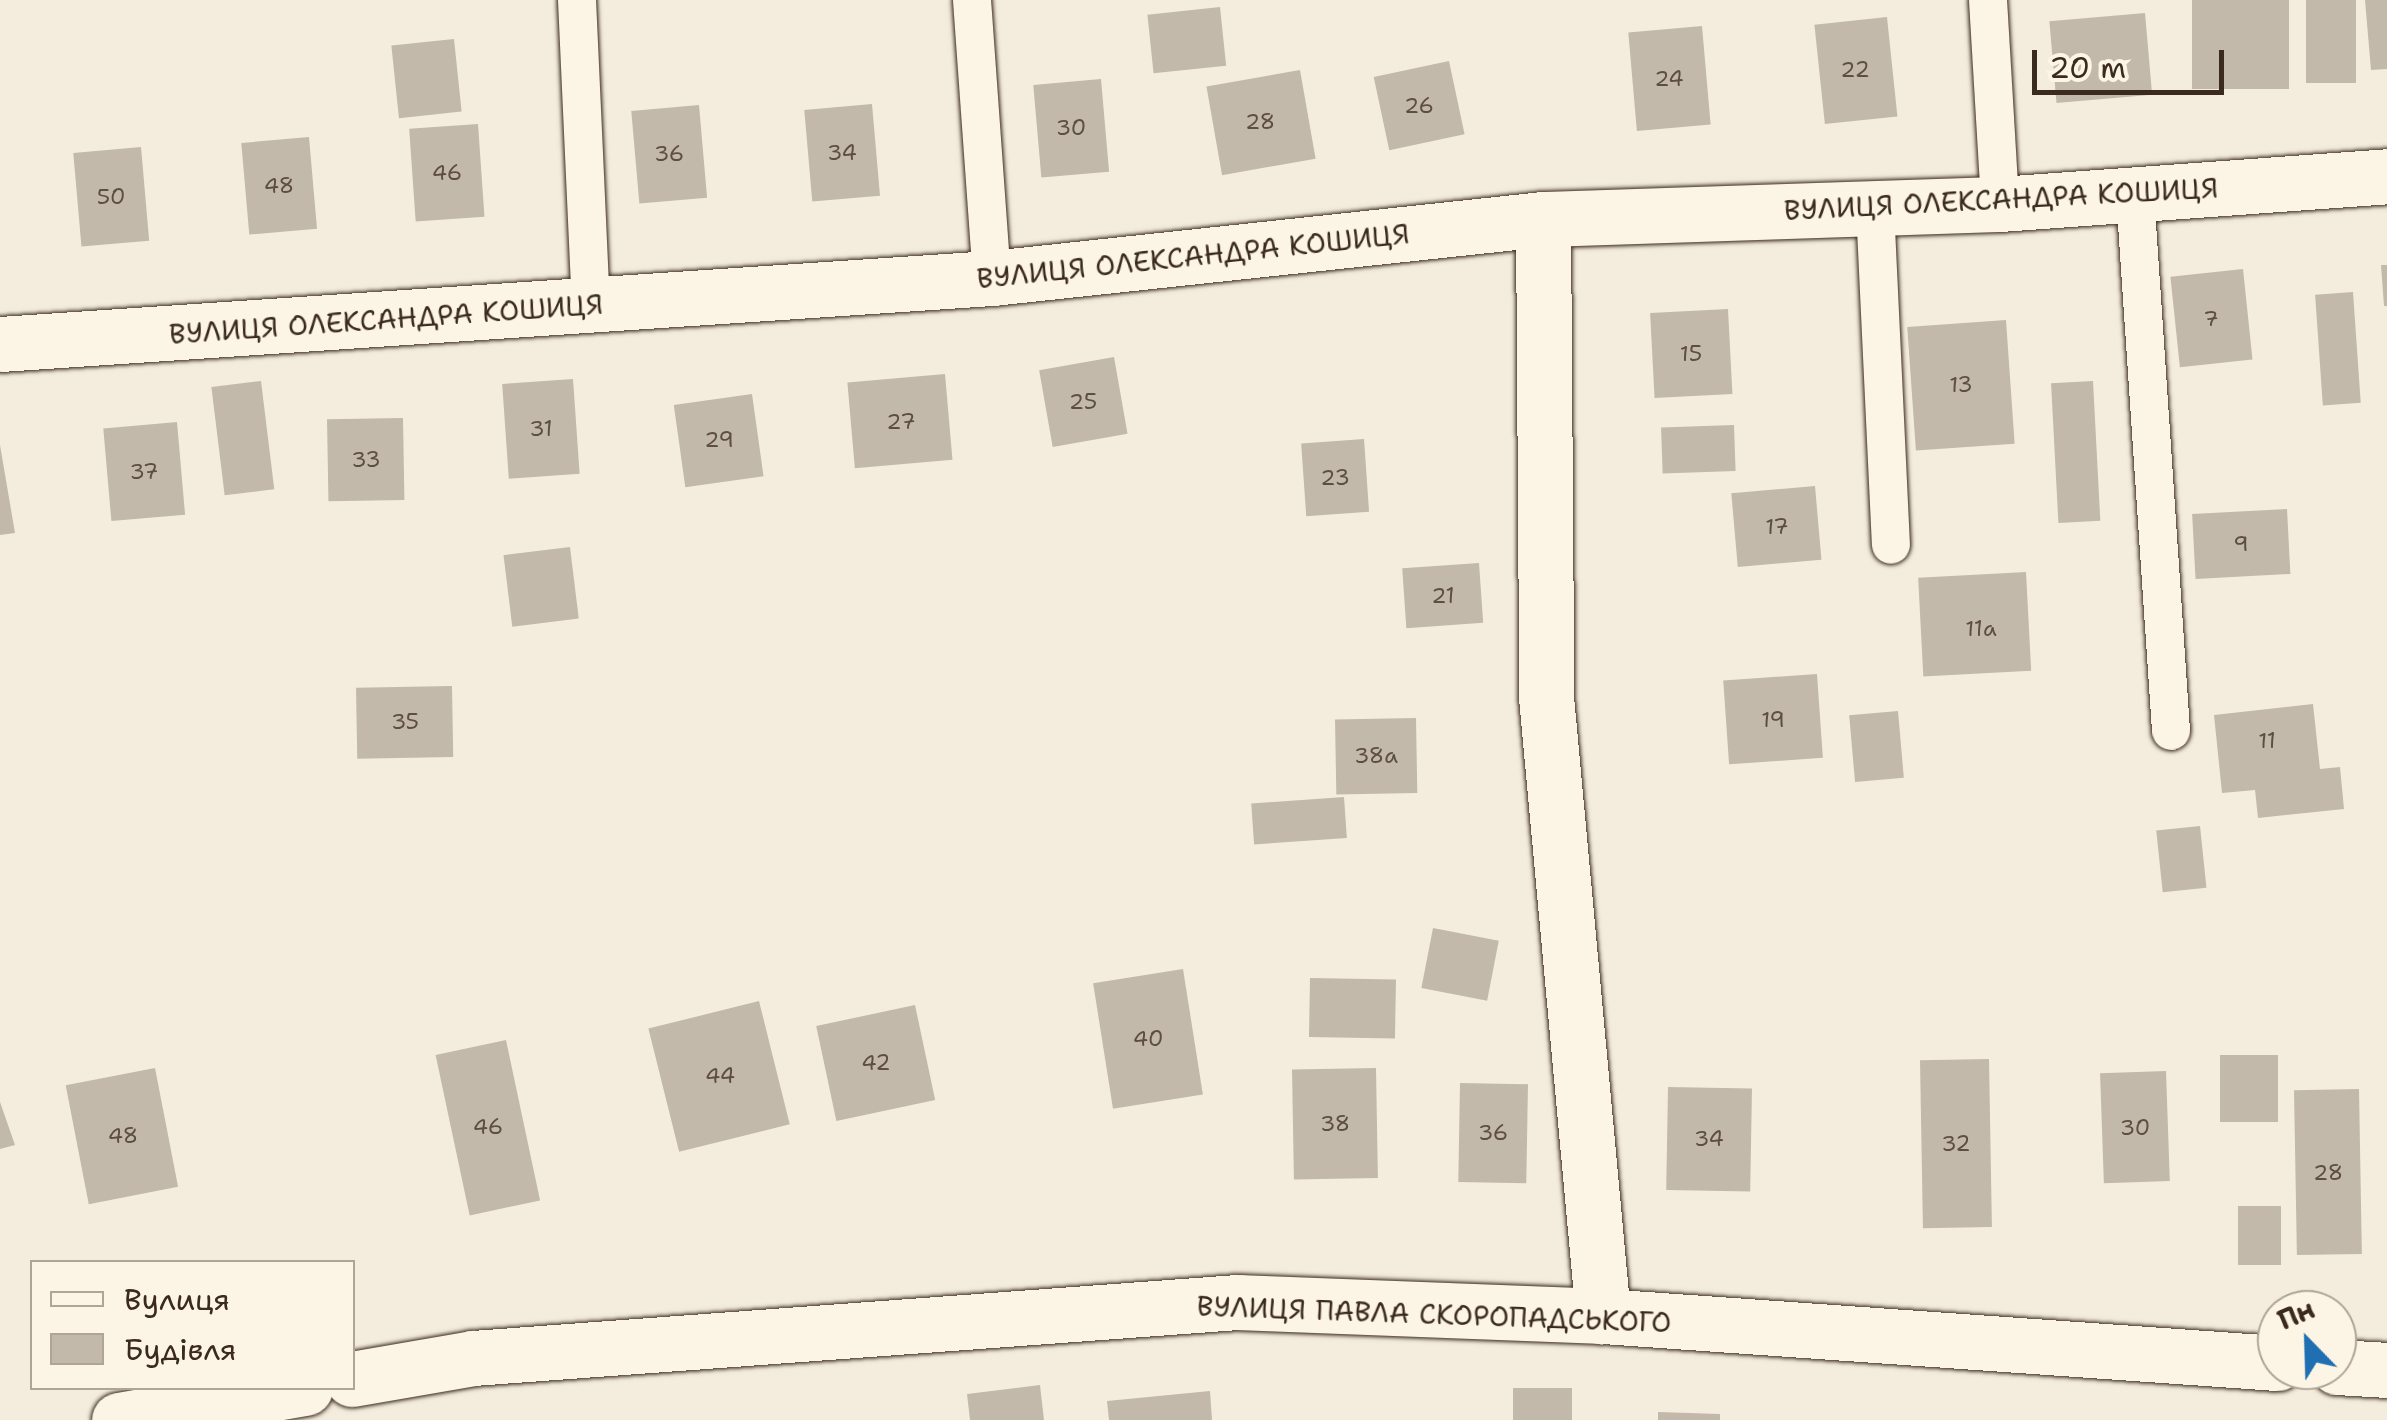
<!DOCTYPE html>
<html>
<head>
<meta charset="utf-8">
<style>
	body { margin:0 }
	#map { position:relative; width:2387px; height:1420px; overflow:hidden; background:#f4eddd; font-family:"Shantell Sans",sans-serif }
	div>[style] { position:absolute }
	.building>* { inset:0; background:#c3b9aa; transform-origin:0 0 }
	.roads { filter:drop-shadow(0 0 2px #3b2a1e) drop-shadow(0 0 2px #3b2a1e) }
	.lane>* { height:38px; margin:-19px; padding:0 19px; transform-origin:19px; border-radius:19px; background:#fcf5e5 }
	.street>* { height:55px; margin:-27.5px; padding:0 27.5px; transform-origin:27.5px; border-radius:27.5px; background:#fcf5e5 }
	span { translate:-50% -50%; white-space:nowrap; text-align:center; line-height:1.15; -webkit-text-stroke:10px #fcf5e5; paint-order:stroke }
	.number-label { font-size:22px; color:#5d4e41 }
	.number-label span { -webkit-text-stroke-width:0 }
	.street-label { font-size:28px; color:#3b2a1e }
	.legend { position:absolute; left:30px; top:1260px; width:325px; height:130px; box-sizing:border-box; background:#fcf5e5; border:2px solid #afa495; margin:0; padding:12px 18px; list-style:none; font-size:30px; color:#3b2a1e }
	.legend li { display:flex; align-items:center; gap:20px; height:50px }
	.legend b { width:50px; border:2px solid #afa495 }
	.north { position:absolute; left:2257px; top:1290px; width:100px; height:100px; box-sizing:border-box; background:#fcf5e5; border:2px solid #afa495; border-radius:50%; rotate:337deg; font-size:28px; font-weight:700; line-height:40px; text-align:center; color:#3b2a1e }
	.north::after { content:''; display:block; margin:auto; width:35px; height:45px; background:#1f6fb2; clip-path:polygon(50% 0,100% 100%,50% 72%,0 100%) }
	.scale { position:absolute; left:2032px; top:50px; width:192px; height:45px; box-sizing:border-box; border:5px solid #3b2a1e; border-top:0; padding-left:12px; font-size:30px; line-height:35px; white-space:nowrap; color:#3b2a1e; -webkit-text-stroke:8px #fcf5e5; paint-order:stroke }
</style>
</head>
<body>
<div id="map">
	<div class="building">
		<div style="left:2192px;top:0;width:97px;height:89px"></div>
		<div style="left:2306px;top:0;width:50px;height:83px"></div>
		<div style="clip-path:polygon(2365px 0,2387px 0,2387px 69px,2371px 70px)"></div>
		<div style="left:1220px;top:7px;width:59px;height:73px;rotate:84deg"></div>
		<div style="left:2145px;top:13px;width:82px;height:96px;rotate:85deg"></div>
		<div style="left:1887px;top:17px;width:100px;height:73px;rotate:84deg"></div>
		<div style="left:1702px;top:26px;width:99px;height:74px;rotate:85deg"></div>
		<div style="left:454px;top:39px;width:73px;height:63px;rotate:84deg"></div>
		<div style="left:1449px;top:61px;width:75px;height:77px;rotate:78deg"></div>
		<div style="left:1300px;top:70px;width:90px;height:95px;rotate:80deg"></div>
		<div style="left:1101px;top:79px;width:93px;height:68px;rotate:85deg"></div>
		<div style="left:872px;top:104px;width:92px;height:68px;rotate:85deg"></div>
		<div style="left:699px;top:105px;width:93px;height:68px;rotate:85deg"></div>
		<div style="left:478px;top:124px;width:93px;height:69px;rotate:86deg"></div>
		<div style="left:309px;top:137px;width:92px;height:68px;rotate:85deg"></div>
		<div style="left:141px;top:147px;width:94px;height:68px;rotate:85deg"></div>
		<div style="clip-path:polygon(2381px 265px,2387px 265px,2387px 306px,2384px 306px)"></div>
		<div style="left:2243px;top:269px;width:91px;height:73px;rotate:84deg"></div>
		<div style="left:2353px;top:292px;width:111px;height:38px;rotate:86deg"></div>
		<div style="left:1728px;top:309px;width:85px;height:78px;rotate:87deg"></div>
		<div style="left:2006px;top:320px;width:124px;height:99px;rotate:86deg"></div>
		<div style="left:1114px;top:357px;width:78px;height:76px;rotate:80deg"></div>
		<div style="left:945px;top:374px;width:86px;height:98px;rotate:85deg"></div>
		<div style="left:573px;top:379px;width:95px;height:71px;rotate:86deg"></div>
		<div style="left:261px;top:381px;width:109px;height:50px;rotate:83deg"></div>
		<div style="left:2093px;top:381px;width:140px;height:42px;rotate:87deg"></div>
		<div style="left:752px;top:394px;width:83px;height:79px;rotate:82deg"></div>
		<div style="left:403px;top:418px;width:82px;height:76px;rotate:89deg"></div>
		<div style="left:177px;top:422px;width:93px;height:74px;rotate:85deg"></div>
		<div style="left:1734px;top:425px;width:46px;height:73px;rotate:88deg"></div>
		<div style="left:1364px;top:439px;width:73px;height:63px;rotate:86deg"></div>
		<div style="clip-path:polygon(0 445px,15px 533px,0 535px)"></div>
		<div style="left:1815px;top:486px;width:74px;height:84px;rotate:85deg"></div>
		<div style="left:2287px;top:509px;width:65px;height:95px;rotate:87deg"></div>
		<div style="left:570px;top:547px;width:72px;height:67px;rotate:83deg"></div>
		<div style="left:1479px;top:563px;width:60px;height:77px;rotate:86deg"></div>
		<div style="left:2026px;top:572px;width:99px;height:108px;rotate:87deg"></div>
		<div style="left:1817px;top:674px;width:84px;height:94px;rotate:86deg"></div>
		<div style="left:452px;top:686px;width:71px;height:96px;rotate:89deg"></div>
		<div style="clip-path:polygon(2313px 704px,2320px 769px,2340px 767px,2344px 809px,2258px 818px,2255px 790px,2222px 793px,2214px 715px)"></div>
		<div style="left:1898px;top:711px;width:67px;height:49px;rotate:85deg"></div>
		<div style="left:1416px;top:718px;width:75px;height:81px;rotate:89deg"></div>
		<div style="left:1344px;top:797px;width:41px;height:93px;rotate:86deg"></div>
		<div style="left:2200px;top:826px;width:62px;height:44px;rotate:84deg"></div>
		<div style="left:1433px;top:928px;width:67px;height:61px;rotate:11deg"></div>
		<div style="left:1183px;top:969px;width:127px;height:91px;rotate:81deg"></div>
		<div style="left:1310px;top:978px;width:86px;height:59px;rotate:1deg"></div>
		<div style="left:759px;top:1001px;width:127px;height:114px;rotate:76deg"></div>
		<div style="left:915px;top:1005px;width:97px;height:101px;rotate:78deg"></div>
		<div style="left:506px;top:1040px;width:164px;height:72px;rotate:78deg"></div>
		<div style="left:2220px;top:1055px;width:58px;height:67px"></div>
		<div style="left:1989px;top:1059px;width:168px;height:69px;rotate:89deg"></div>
		<div style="left:155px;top:1068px;width:121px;height:91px;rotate:79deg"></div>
		<div style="left:1376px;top:1068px;width:110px;height:84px;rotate:89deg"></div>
		<div style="left:2166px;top:1071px;width:110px;height:66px;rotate:88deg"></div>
		<div style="left:1460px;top:1083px;width:68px;height:99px;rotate:1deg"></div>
		<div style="left:1668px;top:1087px;width:84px;height:103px;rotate:1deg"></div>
		<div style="left:2359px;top:1089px;width:165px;height:65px;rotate:89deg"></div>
		<div style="clip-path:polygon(0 1102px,15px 1145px,0 1149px)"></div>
		<div style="left:2281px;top:1206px;width:59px;height:43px;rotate:90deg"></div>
		<div style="clip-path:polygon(1040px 1385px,1044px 1420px,970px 1420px,967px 1394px)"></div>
		<div style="left:1513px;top:1388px;width:59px;height:32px"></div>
		<div style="clip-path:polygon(1210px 1391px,1212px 1420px,1109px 1420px,1107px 1401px)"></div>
		<div style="clip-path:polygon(1658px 1412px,1720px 1414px,1720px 1420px,1658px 1420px)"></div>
	</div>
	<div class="roads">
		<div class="lane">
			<div style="left:577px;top:0;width:306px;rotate:87.4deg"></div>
			<div style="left:972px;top:0;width:279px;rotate:85.9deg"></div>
			<div style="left:1988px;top:0;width:204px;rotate:86.6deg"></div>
			<div style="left:2135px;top:194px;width:538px;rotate:86.16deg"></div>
			<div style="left:1875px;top:207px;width:338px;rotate:87.3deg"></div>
		</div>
		<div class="street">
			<div style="left:1543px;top:219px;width:478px;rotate:89.6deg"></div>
			<div style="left:1546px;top:697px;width:622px;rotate:84.74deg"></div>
			<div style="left:0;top:344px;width:994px;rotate:-3.81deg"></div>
			<div style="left:992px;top:278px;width:554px;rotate:-6.11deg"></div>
			<div style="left:1543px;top:219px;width:457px;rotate:-1.9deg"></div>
			<div style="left:2000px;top:204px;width:388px;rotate:-4.1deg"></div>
			<div style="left:2337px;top:1367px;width:50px;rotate:3.4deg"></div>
			<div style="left:352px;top:1379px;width:123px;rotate:-9.8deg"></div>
			<div style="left:473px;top:1358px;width:767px;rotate:-4.19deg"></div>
			<div style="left:1238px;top:1302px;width:365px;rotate:2.2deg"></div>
			<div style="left:1603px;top:1316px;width:676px;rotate:3.99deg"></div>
			<div style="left:119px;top:1420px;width:189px;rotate:-9.8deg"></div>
		</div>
	</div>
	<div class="number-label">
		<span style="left:1855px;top:70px">22</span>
		<span style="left:1669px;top:79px">24</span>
		<span style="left:1419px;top:106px">26</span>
		<span style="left:1260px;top:122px">28</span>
		<span style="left:1071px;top:128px">30</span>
		<span style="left:842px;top:153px">34</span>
		<span style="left:669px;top:154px">36</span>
		<span style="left:447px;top:173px">46</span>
		<span style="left:279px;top:186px">48</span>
		<span style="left:111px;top:197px">50</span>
		<span style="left:2211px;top:319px">7</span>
		<span style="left:1691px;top:354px">15</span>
		<span style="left:1961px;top:385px">13</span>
		<span style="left:1083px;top:402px">25</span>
		<span style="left:901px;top:422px">27</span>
		<span style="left:541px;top:429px">31</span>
		<span style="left:719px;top:440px">29</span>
		<span style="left:366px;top:460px">33</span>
		<span style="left:144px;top:472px">37</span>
		<span style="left:1335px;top:478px">23</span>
		<span style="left:1777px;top:527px">17</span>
		<span style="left:2241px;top:544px">9</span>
		<span style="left:1443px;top:596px">21</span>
		<span style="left:1981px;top:629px">11а</span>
		<span style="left:1773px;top:720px">19</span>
		<span style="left:405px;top:722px">35</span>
		<span style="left:2267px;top:741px">11</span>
		<span style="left:1376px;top:756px">38а</span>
		<span style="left:1148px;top:1039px">40</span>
		<span style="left:876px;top:1063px">42</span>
		<span style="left:720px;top:1076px">44</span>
		<span style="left:1335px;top:1124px">38</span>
		<span style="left:488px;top:1127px">46</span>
		<span style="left:2135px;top:1128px">30</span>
		<span style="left:1493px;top:1133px">36</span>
		<span style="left:123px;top:1136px">48</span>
		<span style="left:1709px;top:1139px">34</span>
		<span style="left:1956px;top:1144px">32</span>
		<span style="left:2328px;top:1173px">28</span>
	</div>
	<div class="street-label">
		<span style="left:2001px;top:199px;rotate:-3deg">ВУЛИЦЯ ОЛЕКСАНДРА КОШИЦЯ</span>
		<span style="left:1193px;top:256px;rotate:-6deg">ВУЛИЦЯ ОЛЕКСАНДРА КОШИЦЯ</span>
		<span style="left:386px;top:319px;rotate:-4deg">ВУЛИЦЯ ОЛЕКСАНДРА КОШИЦЯ</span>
		<span style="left:1434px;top:1314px;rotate:2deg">ВУЛИЦЯ ПАВЛА СКОРОПАДСЬКОГО</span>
	</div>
	<ul class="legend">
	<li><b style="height:12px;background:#fcf5e5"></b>Вулиця</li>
	<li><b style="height:28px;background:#c3b9aa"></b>Будівля</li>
	</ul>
	<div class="north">Пн</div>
	<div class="scale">20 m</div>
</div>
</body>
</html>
